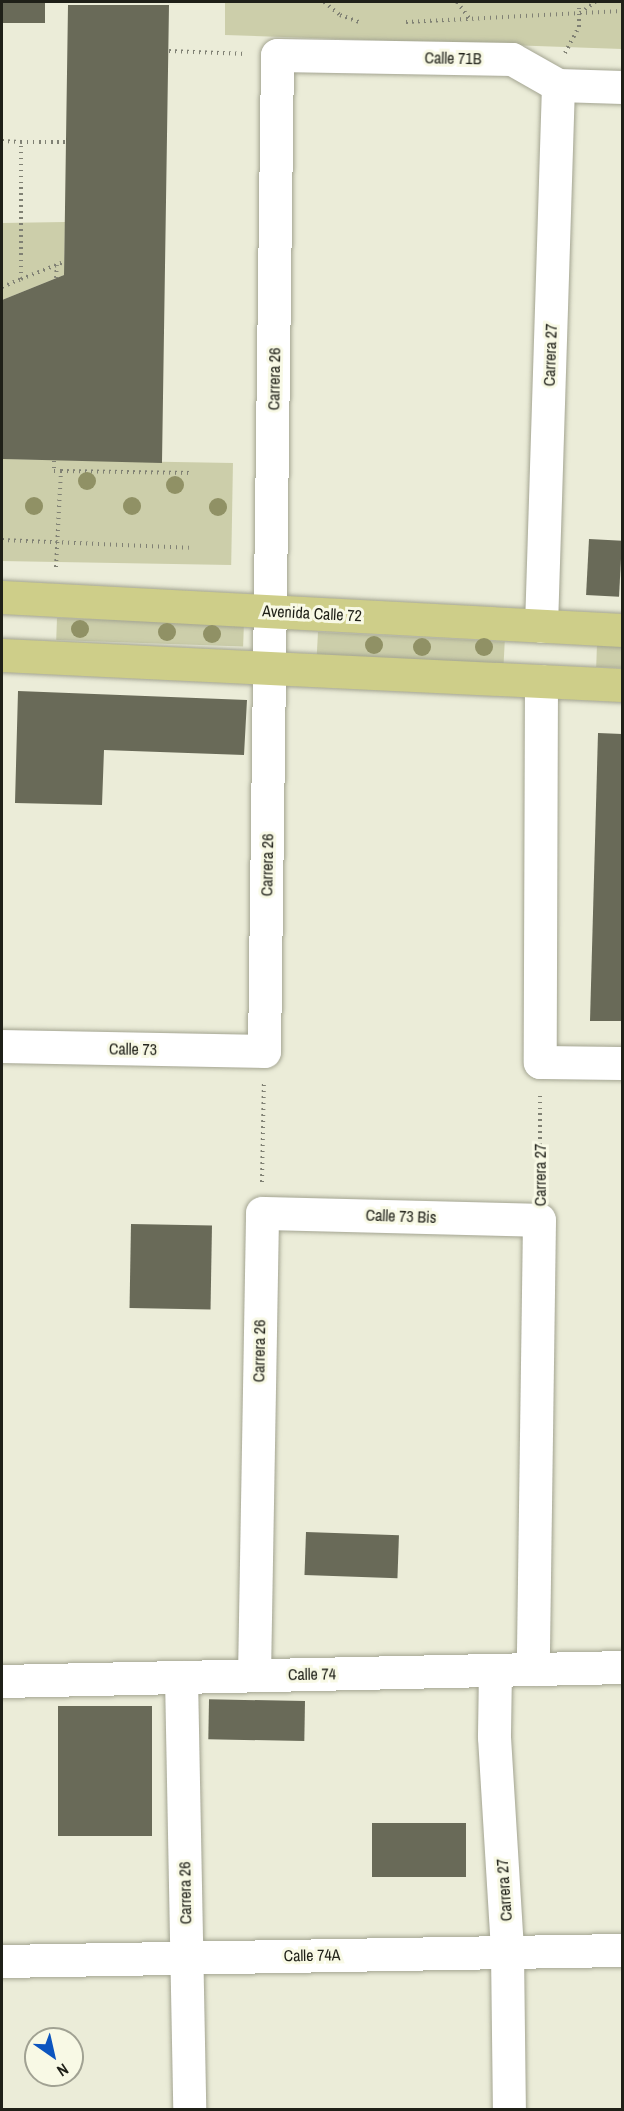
<!DOCTYPE html>
<html>
<head>
<meta charset="utf-8">
<style>
	body { margin:0 }
	#map { position:relative; width:624px; height:2111px; overflow:hidden; background:#ebecd8; font-family:"Archivo Narrow",sans-serif }
	div>[style] { position:absolute }
	.green>* { inset:0; background:#ccceaa; transform-origin:0 0 }
	.building>* { inset:0; background:#696a58; transform-origin:0 0 }
	.path>* { height:4px; margin-top:-2px; transform-origin:0; background:repeating-linear-gradient(90deg,#808174 0 1.5px,transparent 0 6px) }
	.roads { filter:drop-shadow(0 0 2px #a3a491) drop-shadow(0 0 2px #a3a491) }
	.minor>* { height:33px; margin:-16.5px; padding:0 16.5px; transform-origin:16.5px; border-radius:16.5px; background:#fff }
	.major>* { height:33px; margin:-16.5px; padding:0 16.5px; transform-origin:16.5px; border-radius:16.5px; background:#cece89 }
	.trees>* { width:18px; height:18px; margin:-9px; border-radius:50%; background:#909165 }
	span { translate:-50% -50%; white-space:nowrap; text-align:center; line-height:1.15; -webkit-text-stroke:6px #f8f9e5; paint-order:stroke }
	.street-label { font-size:16px; color:#1f2018 }
	.frame { position:absolute; inset:0; border:3px solid #1f2018; pointer-events:none }
	.north { position:absolute; left:24px; top:2027px; width:60px; height:60px; box-sizing:border-box; background:#f8f9e5; border:2px solid #a1a293; border-radius:50%; rotate:146deg; font-size:16px; font-weight:700; line-height:24px; text-align:center; color:#1f2018 }
	.north::after { content:''; display:block; margin:auto; width:21px; height:27px; background:#0c55bf; clip-path:polygon(50% 0,100% 100%,50% 72%,0 100%) }
</style>
</head>
<body>
<div id="map">
	<div class="green">
		<div style="clip-path:polygon(225px 2px,622px 2px,622px 49px,225px 35px)"></div>
		<div style="clip-path:polygon(65px 222px,64px 275px,2px 300px,2px 223px)"></div>
		<div style="left:2px;top:459px;width:231px;height:102px;rotate:1deg"></div>
		<div style="left:57px;top:618px;width:187px;height:22px;rotate:2deg"></div>
		<div style="left:318px;top:632px;width:187px;height:23px;rotate:3deg"></div>
		<div style="left:597px;top:644px;width:25px;height:23px;rotate:2deg"></div>
	</div>
	<div class="building">
		<div style="left:2px;top:2px;width:43px;height:21px"></div>
		<div style="clip-path:polygon(68px 5px,169px 5px,162px 463px,2px 459px,2px 300px,64px 275px)"></div>
		<div style="left:589px;top:539px;width:33px;height:56px;rotate:3deg"></div>
		<div style="clip-path:polygon(18px 691px,247px 700px,244px 755px,104px 750px,102px 805px,15px 803px)"></div>
		<div style="clip-path:polygon(598px 733px,622px 734px,622px 1021px,590px 1021px)"></div>
		<div style="left:131px;top:1224px;width:81px;height:84px;rotate:1deg"></div>
		<div style="left:306px;top:1532px;width:93px;height:43px;rotate:2deg"></div>
		<div style="left:305px;top:1701px;width:40px;height:96px;rotate:91deg"></div>
		<div style="left:152px;top:1706px;width:130px;height:94px;rotate:90deg"></div>
		<div style="left:372px;top:1823px;width:94px;height:54px"></div>
	</div>
	<div class="path">
		<div style="left:324px;top:2px;width:21px;rotate:39deg"></div>
		<div style="left:340px;top:15px;width:20px;rotate:20deg"></div>
		<div style="left:457px;top:2px;width:20px;rotate:53deg"></div>
		<div style="left:580px;top:13px;width:19px;rotate:-36deg"></div>
		<div style="left:406px;top:22px;width:216px;rotate:-2.9deg"></div>
		<div style="left:169px;top:51px;width:77px;rotate:2.2deg"></div>
		<div style="left:565px;top:53px;width:30px;rotate:-62deg"></div>
		<div style="left:579px;top:27px;width:25px;rotate:-90deg"></div>
		<div style="left:2px;top:141px;width:19px;rotate:3deg"></div>
		<div style="left:56px;top:278px;width:13px;rotate:-86deg"></div>
		<div style="left:21px;top:279px;width:46px;rotate:-21.6deg"></div>
		<div style="left:2px;top:287px;width:21px;rotate:-23deg"></div>
		<div style="left:21px;top:279px;width:137px;rotate:-90deg"></div>
		<div style="left:21px;top:142px;width:45px"></div>
		<div style="left:54px;top:461px;width:10px;rotate:90deg"></div>
		<div style="left:54px;top:471px;width:7px"></div>
		<div style="left:2px;top:540px;width:187px;rotate:2.4deg"></div>
		<div style="left:56px;top:567px;width:96px;rotate:-87deg"></div>
		<div style="left:61px;top:471px;width:131px;rotate:0.9deg"></div>
		<div style="left:262px;top:1182px;width:101px;rotate:-88.9deg"></div>
		<div style="left:540px;top:1187px;width:94px;rotate:-90deg"></div>
	</div>
	<div class="roads">
		<div class="minor">
			<div style="left:541px;top:626px;width:541px;rotate:-88.2deg"></div>
			<div style="left:541px;top:681px;width:381px;rotate:90.2deg"></div>
			<div style="left:540px;top:1062px;width:82px;rotate:0.7deg"></div>
			<div style="left:2px;top:1046px;width:262px;rotate:1.1deg"></div>
			<div style="left:264px;top:1051px;width:996px;rotate:-89.25deg"></div>
			<div style="left:277px;top:55px;width:235px;rotate:1deg"></div>
			<div style="left:512px;top:59px;width:53px;rotate:29.5deg"></div>
			<div style="left:558px;top:85px;width:64px;rotate:1.8deg"></div>
			<div style="left:495px;top:1670px;width:67px;rotate:90.9deg"></div>
			<div style="left:494px;top:1737px;width:215px;rotate:86.5deg"></div>
			<div style="left:507px;top:1952px;width:158px;rotate:89.3deg"></div>
			<div style="left:254px;top:1675px;width:462px;rotate:-89deg"></div>
			<div style="left:262px;top:1213px;width:277px;rotate:1.4deg"></div>
			<div style="left:539px;top:1220px;width:449px;rotate:90.8deg"></div>
			<div style="left:181px;top:1677px;width:433px;rotate:88.9deg"></div>
			<div style="left:2px;top:1681px;width:620px;rotate:-1.29deg"></div>
			<div style="left:2px;top:1961px;width:620px;rotate:-1.02deg"></div>
		</div>
		<div class="major">
			<div style="left:2px;top:597px;width:621px;rotate:3.05deg"></div>
			<div style="left:2px;top:655px;width:621px;rotate:2.77deg"></div>
		</div>
	</div>
	<div class="trees">
		<div style="left:87px;top:481px"></div>
		<div style="left:175px;top:485px"></div>
		<div style="left:34px;top:506px"></div>
		<div style="left:132px;top:506px"></div>
		<div style="left:218px;top:507px"></div>
		<div style="left:80px;top:629px"></div>
		<div style="left:167px;top:632px"></div>
		<div style="left:212px;top:634px"></div>
		<div style="left:374px;top:645px"></div>
		<div style="left:422px;top:647px"></div>
		<div style="left:484px;top:647px"></div>
	</div>
	<div class="street-label">
		<span style="left:453px;top:58px;rotate:1deg">Calle 71B</span>
		<span style="left:550px;top:355px;rotate:-88deg">Carrera 27</span>
		<span style="left:274px;top:379px;rotate:-89deg">Carrera 26</span>
		<span style="left:312px;top:613px;rotate:3deg">Avenida Calle 72</span>
		<span style="left:267px;top:865px;rotate:-89deg">Carrera 26</span>
		<span style="left:133px;top:1049px;rotate:1deg">Calle 73</span>
		<span style="left:540px;top:1175px;rotate:-90deg">Carrera 27</span>
		<span style="left:401px;top:1216px;rotate:2deg">Calle 73 Bis</span>
		<span style="left:259px;top:1351px;rotate:-89deg">Carrera 26</span>
		<span style="left:312px;top:1674px;rotate:-1deg">Calle 74</span>
		<span style="left:504px;top:1890px;rotate:-94deg">Carrera 27</span>
		<span style="left:185px;top:1893px;rotate:-91deg">Carrera 26</span>
		<span style="left:312px;top:1955px;rotate:-1deg">Calle 74A</span>
	</div>
	<div class="frame"></div>
	<div class="north">N</div>
</div>
</body>
</html>
